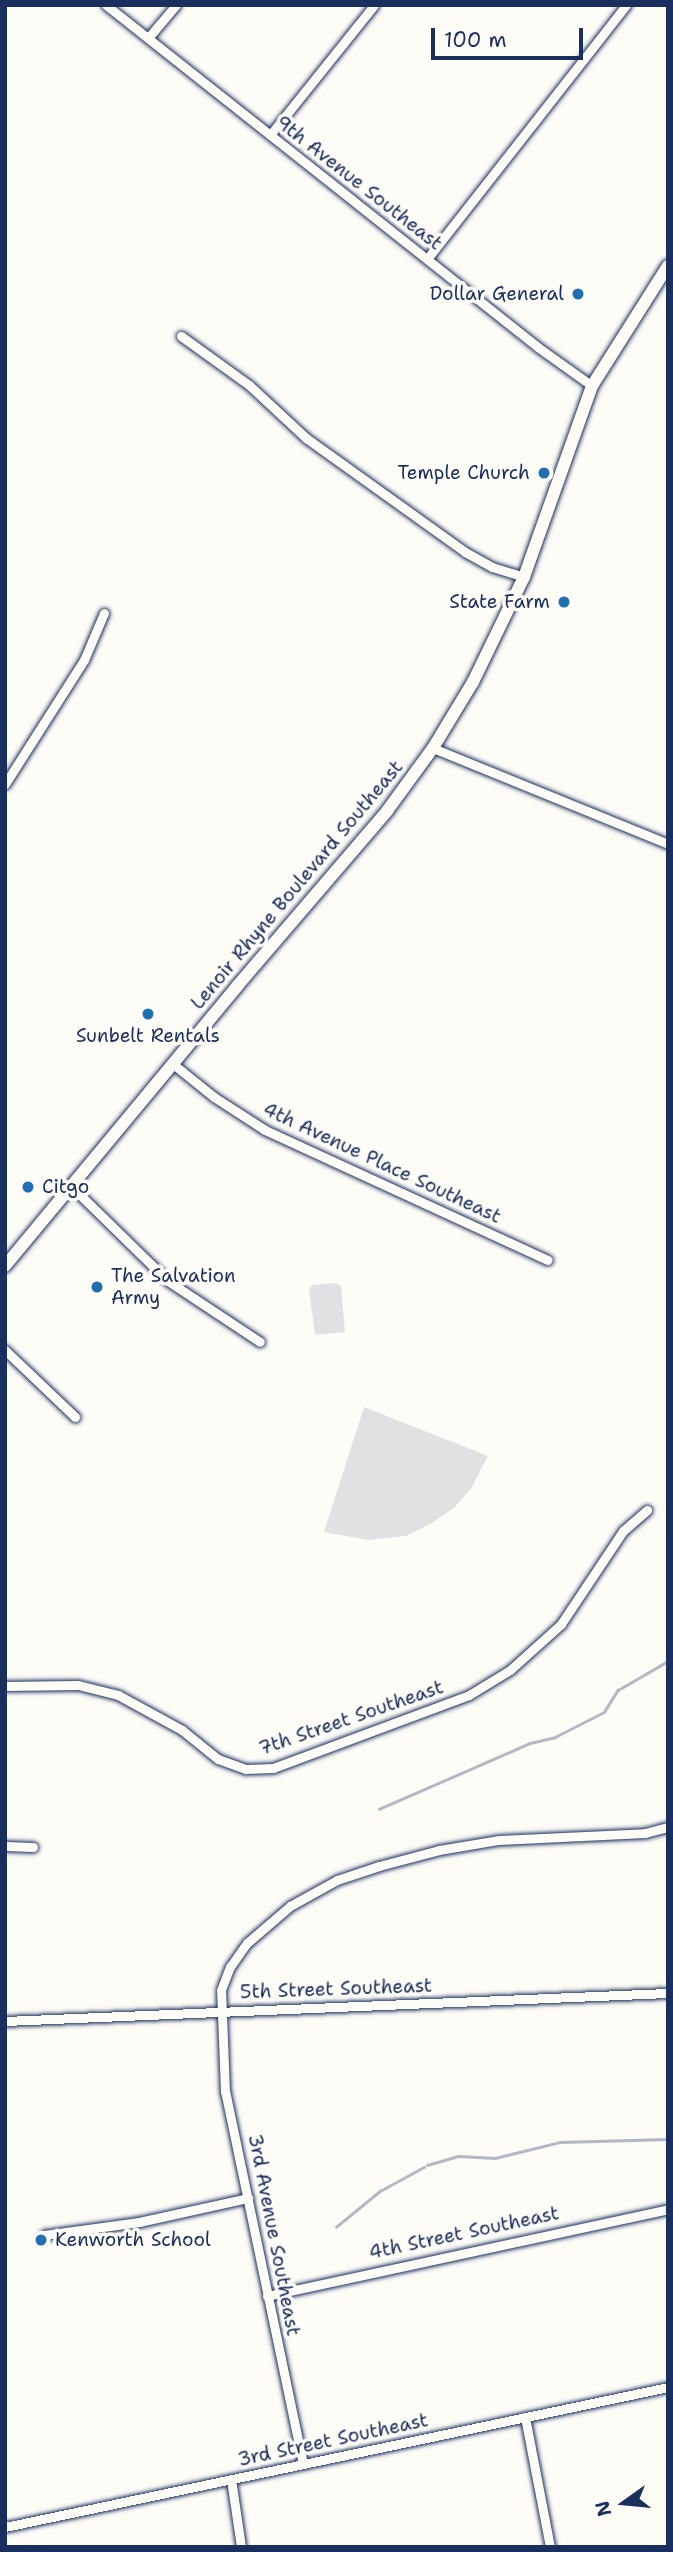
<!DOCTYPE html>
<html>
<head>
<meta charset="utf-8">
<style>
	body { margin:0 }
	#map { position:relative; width:673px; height:2552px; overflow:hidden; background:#fdfcf7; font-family:"Shantell Sans",sans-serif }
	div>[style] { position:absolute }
	.green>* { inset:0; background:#e0e1e3 }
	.stream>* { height:2.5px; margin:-1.25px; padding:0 1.25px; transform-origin:1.25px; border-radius:1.25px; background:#b3b8c5 }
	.roads { filter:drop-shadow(0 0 2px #1b2f5e) drop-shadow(0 0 2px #1b2f5e) }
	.street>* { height:9px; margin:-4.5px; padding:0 4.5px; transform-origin:4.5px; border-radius:4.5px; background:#fdfcf7 }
	.secondary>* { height:12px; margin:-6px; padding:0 6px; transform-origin:6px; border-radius:6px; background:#fdfcf7 }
	.dots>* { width:19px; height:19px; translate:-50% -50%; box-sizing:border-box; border:4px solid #fdfcf7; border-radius:50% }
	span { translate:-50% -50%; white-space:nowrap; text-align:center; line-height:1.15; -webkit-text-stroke:7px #fdfcf7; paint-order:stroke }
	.street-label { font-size:19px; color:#1b2f5e }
	.poi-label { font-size:19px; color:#1b2f5e }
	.right { translate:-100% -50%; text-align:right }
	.left { translate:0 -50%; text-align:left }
	.frame { position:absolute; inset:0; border:7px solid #1b2f5e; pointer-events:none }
	.north { position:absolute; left:589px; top:2468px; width:70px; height:70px; -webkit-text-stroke:5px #fdfcf7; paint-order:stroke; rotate:255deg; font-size:19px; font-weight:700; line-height:28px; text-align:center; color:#1b2f5e }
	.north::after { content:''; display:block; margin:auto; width:24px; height:32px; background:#1b2f5e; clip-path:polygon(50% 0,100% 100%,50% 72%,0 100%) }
	.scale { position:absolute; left:431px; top:28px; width:152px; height:32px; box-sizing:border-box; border:4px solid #1b2f5e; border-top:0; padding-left:9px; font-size:21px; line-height:24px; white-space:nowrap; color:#1b2f5e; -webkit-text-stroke:5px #fdfcf7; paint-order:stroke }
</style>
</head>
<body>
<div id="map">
	<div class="green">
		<div style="clip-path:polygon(336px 1283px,341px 1286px,345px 1332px,315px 1335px,309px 1289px,312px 1285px)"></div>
		<div style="clip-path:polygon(364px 1407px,488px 1456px,472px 1487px,455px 1507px,432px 1523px,406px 1536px,368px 1540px,324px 1532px)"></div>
	</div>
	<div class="stream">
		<div style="left:379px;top:1809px;width:165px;rotate:-23.6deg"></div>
		<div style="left:530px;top:1743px;width:26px;rotate:-13deg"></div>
		<div style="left:555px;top:1737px;width:55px;rotate:-27deg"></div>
		<div style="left:604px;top:1712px;width:26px;rotate:-58deg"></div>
		<div style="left:618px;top:1690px;width:58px;rotate:-30.1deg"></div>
		<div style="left:427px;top:2165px;width:33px;rotate:-16deg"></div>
		<div style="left:459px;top:2156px;width:36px;rotate:3deg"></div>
		<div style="left:495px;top:2158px;width:67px;rotate:-13.8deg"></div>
		<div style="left:560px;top:2142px;width:108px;rotate:-1.6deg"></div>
		<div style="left:336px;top:2227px;width:57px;rotate:-39.3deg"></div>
		<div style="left:380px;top:2191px;width:50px;rotate:-28.6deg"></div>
	</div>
	<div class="roads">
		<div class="street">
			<div style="left:106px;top:5px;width:552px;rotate:38.38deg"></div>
			<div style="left:539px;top:348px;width:65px;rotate:35.6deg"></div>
			<div style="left:148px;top:38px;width:43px;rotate:-49.7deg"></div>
			<div style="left:270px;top:135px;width:166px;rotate:-51.3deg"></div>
			<div style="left:427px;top:259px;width:323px;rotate:-51.9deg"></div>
			<div style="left:181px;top:336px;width:84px;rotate:35.8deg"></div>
			<div style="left:249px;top:385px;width:78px;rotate:42.9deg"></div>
			<div style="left:306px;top:438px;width:196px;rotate:35.6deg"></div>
			<div style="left:465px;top:552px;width:31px;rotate:29deg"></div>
			<div style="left:492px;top:567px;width:34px;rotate:17deg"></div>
			<div style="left:433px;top:748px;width:254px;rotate:22.2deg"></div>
			<div style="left:5px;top:784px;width:147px;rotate:-57.5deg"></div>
			<div style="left:84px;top:660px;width:51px;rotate:-66.9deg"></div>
			<div style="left:173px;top:1064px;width:53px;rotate:38.8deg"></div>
			<div style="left:214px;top:1097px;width:61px;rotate:32.9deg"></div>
			<div style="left:265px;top:1130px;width:311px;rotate:24.7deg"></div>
			<div style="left:72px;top:1187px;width:134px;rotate:44.4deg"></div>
			<div style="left:168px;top:1281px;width:110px;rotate:33.5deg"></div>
			<div style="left:5px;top:1350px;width:97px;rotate:43.7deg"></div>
			<div style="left:5px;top:1686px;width:73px;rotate:-0.8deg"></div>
			<div style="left:78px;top:1685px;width:41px;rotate:14deg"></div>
			<div style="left:118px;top:1695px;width:73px;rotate:28.7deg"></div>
			<div style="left:182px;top:1730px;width:46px;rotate:38.9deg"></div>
			<div style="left:218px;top:1759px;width:30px;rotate:20deg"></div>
			<div style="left:246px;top:1769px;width:27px;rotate:-2deg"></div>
			<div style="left:273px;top:1768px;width:209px;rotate:-20.4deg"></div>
			<div style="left:469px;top:1695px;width:48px;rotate:-31.4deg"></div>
			<div style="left:510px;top:1670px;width:69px;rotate:-42deg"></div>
			<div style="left:561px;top:1624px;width:112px;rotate:-56.3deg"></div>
			<div style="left:623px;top:1531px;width:32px;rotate:-41deg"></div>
			<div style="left:5px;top:1846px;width:28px;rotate:2deg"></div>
			<div style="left:5px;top:2021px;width:664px;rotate:-2.42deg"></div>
			<div style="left:44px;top:2235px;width:96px;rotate:-7.8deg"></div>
			<div style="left:139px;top:2222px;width:112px;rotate:-12.4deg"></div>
			<div style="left:267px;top:2296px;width:410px;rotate:-12.2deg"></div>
			<div style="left:525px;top:2417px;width:132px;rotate:79.1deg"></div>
			<div style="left:303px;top:2464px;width:380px;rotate:-101.8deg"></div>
			<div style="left:225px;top:2092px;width:102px;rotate:-92.2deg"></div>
			<div style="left:221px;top:1990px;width:25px;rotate:-69deg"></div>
			<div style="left:230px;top:1967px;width:29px;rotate:-55deg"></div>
			<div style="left:247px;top:1943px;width:57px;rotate:-40.7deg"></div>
			<div style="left:290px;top:1906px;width:54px;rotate:-29deg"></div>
			<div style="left:337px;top:1880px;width:44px;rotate:-18.4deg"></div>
			<div style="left:379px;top:1866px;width:62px;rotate:-14.9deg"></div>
			<div style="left:439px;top:1850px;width:61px;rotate:-9.5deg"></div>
			<div style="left:499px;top:1840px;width:146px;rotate:-2.7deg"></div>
			<div style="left:645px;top:1833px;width:24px;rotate:-15deg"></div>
			<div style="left:231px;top:2479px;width:69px;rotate:81.6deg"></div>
			<div style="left:5px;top:2527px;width:678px;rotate:-11.92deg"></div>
		</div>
		<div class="secondary">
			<div style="left:5px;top:1266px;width:365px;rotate:-50.3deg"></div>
			<div style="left:238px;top:985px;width:229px;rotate:-49.4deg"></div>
			<div style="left:387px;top:811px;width:78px;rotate:-53.9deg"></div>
			<div style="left:433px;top:748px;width:77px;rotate:-58.8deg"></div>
			<div style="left:473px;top:682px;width:117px;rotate:-64.1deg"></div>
			<div style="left:524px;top:577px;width:203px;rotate:-70.4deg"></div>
			<div style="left:592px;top:386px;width:142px;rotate:-57.7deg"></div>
		</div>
	</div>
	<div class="dots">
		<div style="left:578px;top:294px;background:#1f6fb2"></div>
		<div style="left:544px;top:473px;background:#1f6fb2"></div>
		<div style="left:564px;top:602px;background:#1f6fb2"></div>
		<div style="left:148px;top:1014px;background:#1f6fb2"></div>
		<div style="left:28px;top:1187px;background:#1f6fb2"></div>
		<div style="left:97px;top:1287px;background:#1f6fb2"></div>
		<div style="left:41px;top:2240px;background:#1f6fb2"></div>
	</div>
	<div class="street-label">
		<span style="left:359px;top:183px;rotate:38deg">9th Avenue Southeast</span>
		<span style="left:297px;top:885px;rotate:-50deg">Lenoir Rhyne Boulevard Southeast</span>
		<span style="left:382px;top:1163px;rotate:25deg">4th Avenue Place Southeast</span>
		<span style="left:351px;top:1718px;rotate:-19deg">7th Street Southeast</span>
		<span style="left:336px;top:1989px;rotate:-2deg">5th Street Southeast</span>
		<span style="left:464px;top:2233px;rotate:-12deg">4th Street Southeast</span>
		<span style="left:274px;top:2235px;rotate:79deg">3rd Avenue Southeast</span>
		<span style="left:333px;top:2440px;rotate:-12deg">3rd Street Southeast</span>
	</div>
	<div class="poi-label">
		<span class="right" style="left:564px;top:294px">Dollar General</span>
		<span class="right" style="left:530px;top:473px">Temple Church</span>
		<span class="right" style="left:550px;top:602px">State Farm</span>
		<span style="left:148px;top:1036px">Sunbelt Rentals</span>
		<span class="left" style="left:42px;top:1187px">Citgo</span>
		<span class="left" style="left:111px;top:1287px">The Salvation<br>Army</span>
		<span class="left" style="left:55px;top:2240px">Kenworth School</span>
	</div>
	<div class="frame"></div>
	<div class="north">N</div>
	<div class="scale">100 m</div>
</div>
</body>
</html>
